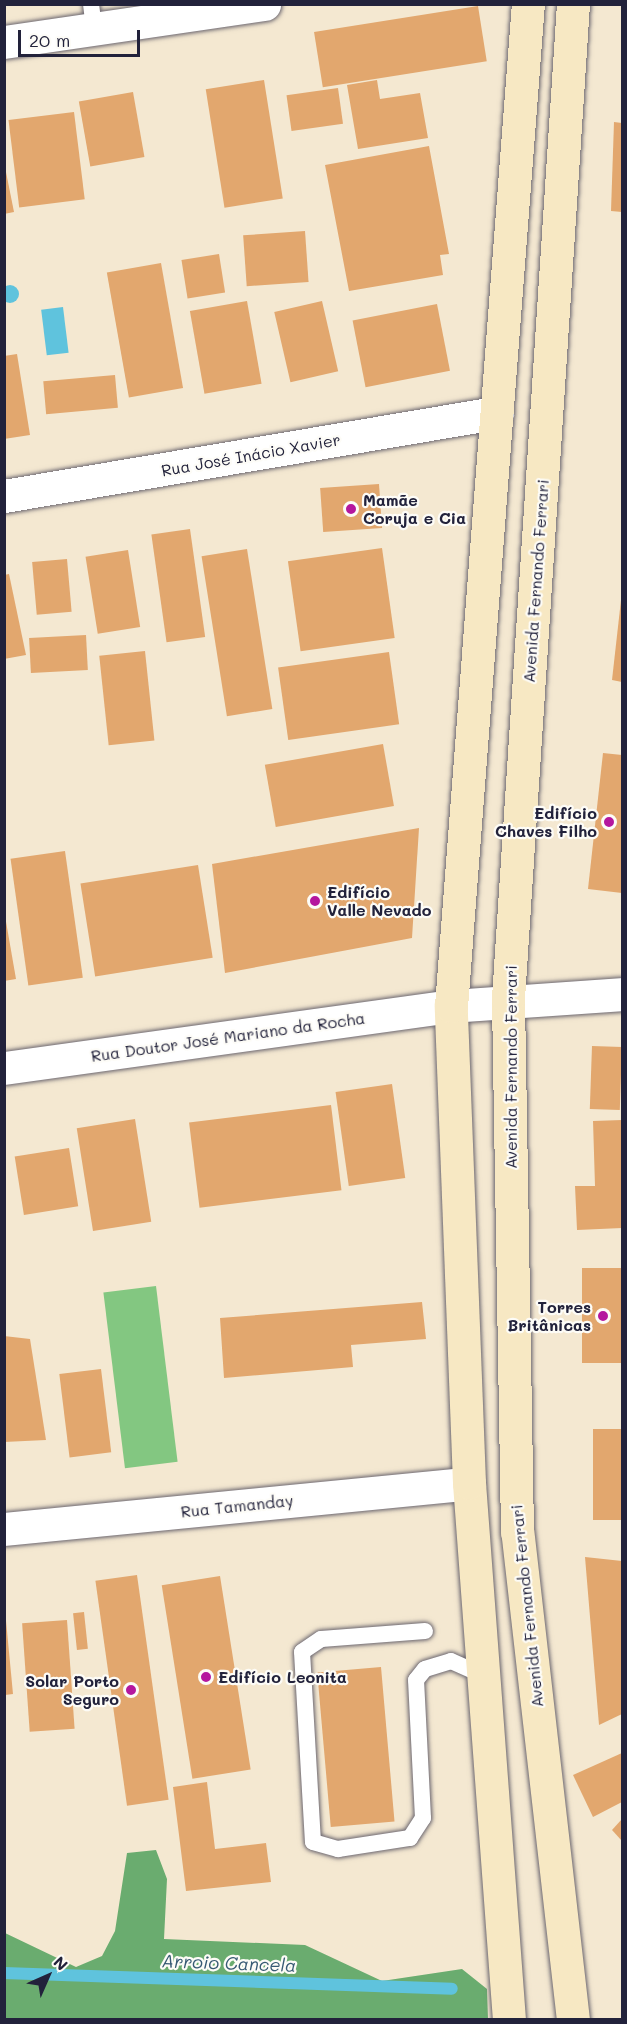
<!DOCTYPE html>
<html>
<head>
<meta charset="utf-8">
<style>
	body { margin:0 }
	#map { position:relative; width:627px; height:2024px; overflow:hidden; background:#f4e8d1; font-family:Mali,sans-serif }
	div>[style] { position:absolute }
	.green>* { inset:0; background:#83c781; transform-origin:0 0 }
	.forest>* { inset:0; background:#6aac6f }
	.water>* { inset:0; background:#5fc3dd; transform-origin:0 0 }
	.round { border-radius:50% }
	.stream>* { height:12px; margin:-6px; padding:0 6px; transform-origin:6px; border-radius:6px; background:#5fc3dd }
	.building>* { inset:0; background:#e2a76e; transform-origin:0 0 }
	.roads { filter:drop-shadow(0 0 2px #6c6770) drop-shadow(0 0 2px #6c6770) }
	.service>* { height:16px; margin:-8px; padding:0 8px; transform-origin:8px; border-radius:8px; background:#fff }
	.minor>* { height:33px; margin:-16.5px; padding:0 16.5px; transform-origin:16.5px; border-radius:16.5px; background:#fff }
	.tertiary>* { height:33px; margin:-16.5px; padding:0 16.5px; transform-origin:16.5px; border-radius:16.5px; background:#fff }
	.secondary>* { height:33px; margin:-16.5px; padding:0 16.5px; transform-origin:16.5px; border-radius:16.5px; background:#f7e8c3 }
	.dots>* { width:16px; height:16px; translate:-50% -50%; box-sizing:border-box; border:3px solid #fdfcf7; border-radius:50% }
	span { translate:-50% -50%; white-space:nowrap; text-align:center; line-height:1.15; -webkit-text-stroke:4.5px #fdfcf7; paint-order:stroke }
	.street-label { font-size:16px; color:#22223b }
	.poi-label { font-size:16px; color:#22223b; font-weight:700 }
	.left { translate:0 -50%; text-align:left }
	.right { translate:-100% -50%; text-align:right }
	.water-label { font-size:18px; color:#375a74; font-style:italic }
	.frame { position:absolute; inset:0; border:6px solid #22223b; pointer-events:none }
	.north { position:absolute; left:18px; top:1946px; width:60px; height:60px; -webkit-text-stroke:4px #fdfcf7; paint-order:stroke; rotate:45deg; font-size:16px; font-weight:700; line-height:24px; text-align:center; color:#22223b }
	.north::after { content:''; display:block; margin:auto; width:21px; height:27px; background:#22223b; clip-path:polygon(50% 0,100% 100%,50% 72%,0 100%) }
	.scale { position:absolute; left:18px; top:30px; width:122px; height:27px; box-sizing:border-box; border:3px solid #22223b; border-top:0; padding-left:8px; font-size:18px; line-height:21px; white-space:nowrap; color:#22223b; -webkit-text-stroke:4px #fdfcf7; paint-order:stroke }
</style>
</head>
<body>
<div id="map">
	<div class="green">
		<div style="left:156px;top:1286px;width:177px;height:53px;rotate:83deg"></div>
	</div>
	<div class="forest">
		<div style="clip-path:polygon(156px 1850px,167px 1879px,164px 1939px,305px 1945px,382px 1981px,462px 1969px,487px 1989px,488px 2019px,5px 2019px,5px 1933px,76px 1967px,102px 1956px,115px 1931px,127px 1853px)"></div>
	</div>
	<div class="water">
		<div class="round" style="left:1px;top:285px;width:18px;height:18px"></div>
		<div style="left:63px;top:307px;width:46px;height:22px;rotate:83deg"></div>
	</div>
	<div class="stream">
		<div style="left:4px;top:1973px;width:448px;rotate:2deg"></div>
	</div>
	<div class="building">
		<div style="left:478px;top:6px;width:56px;height:166px;rotate:81deg"></div>
		<div style="left:264px;top:80px;width:120px;height:59px;rotate:81deg"></div>
		<div style="clip-path:polygon(377px 80px,380px 99px,420px 93px,428px 138px,358px 149px,347px 85px)"></div>
		<div style="left:338px;top:88px;width:36px;height:52px;rotate:82deg"></div>
		<div style="left:133px;top:92px;width:66px;height:55px;rotate:80deg"></div>
		<div style="left:74px;top:112px;width:88px;height:66px;rotate:83deg"></div>
		<div style="clip-path:polygon(614px 122px,622px 123px,622px 212px,611px 211px)"></div>
		<div style="clip-path:polygon(429px 146px,449px 254px,440px 255px,443px 275px,349px 291px,325px 165px)"></div>
		<div style="clip-path:polygon(4px 162px,14px 212px,4px 214px)"></div>
		<div style="left:305px;top:231px;width:51px;height:62px;rotate:86deg"></div>
		<div style="left:219px;top:254px;width:39px;height:38px;rotate:81deg"></div>
		<div style="left:161px;top:263px;width:127px;height:55px;rotate:80deg"></div>
		<div style="left:247px;top:301px;width:84px;height:58px;rotate:80deg"></div>
		<div style="left:322px;top:301px;width:72px;height:49px;rotate:77deg"></div>
		<div style="left:437px;top:304px;width:68px;height:86px;rotate:79deg"></div>
		<div style="clip-path:polygon(17px 354px,30px 435px,4px 439px,4px 356px)"></div>
		<div style="left:115px;top:375px;width:33px;height:72px;rotate:85deg"></div>
		<div style="left:379px;top:484px;width:44px;height:59px;rotate:86deg"></div>
		<div style="left:190px;top:529px;width:109px;height:39px;rotate:82deg"></div>
		<div style="left:382px;top:548px;width:91px;height:95px;rotate:82deg"></div>
		<div style="left:247px;top:549px;width:162px;height:46px;rotate:81deg"></div>
		<div style="left:128px;top:550px;width:78px;height:43px;rotate:81deg"></div>
		<div style="left:67px;top:559px;width:53px;height:35px;rotate:85deg"></div>
		<div style="clip-path:polygon(9px 574px,26px 655px,4px 659px,4px 575px)"></div>
		<div style="clip-path:polygon(621px 600px,622px 600px,622px 682px,612px 680px)"></div>
		<div style="left:86px;top:635px;width:35px;height:57px;rotate:87deg"></div>
		<div style="left:145px;top:651px;width:90px;height:46px;rotate:84deg"></div>
		<div style="left:389px;top:652px;width:73px;height:112px;rotate:82deg"></div>
		<div style="left:383px;top:744px;width:63px;height:120px;rotate:80deg"></div>
		<div style="clip-path:polygon(603px 753px,622px 755px,622px 893px,588px 889px)"></div>
		<div style="clip-path:polygon(419px 828px,412px 938px,225px 973px,212px 864px)"></div>
		<div style="left:65px;top:851px;width:128px;height:55px;rotate:82deg"></div>
		<div style="left:198px;top:865px;width:94px;height:119px;rotate:81deg"></div>
		<div style="clip-path:polygon(4px 910px,16px 979px,4px 981px)"></div>
		<div style="left:592px;top:1046px;width:30px;height:63px;rotate:2deg"></div>
		<div style="left:392px;top:1084px;width:95px;height:57px;rotate:82deg"></div>
		<div style="left:331px;top:1105px;width:86px;height:143px;rotate:83deg"></div>
		<div style="left:135px;top:1119px;width:104px;height:59px;rotate:81deg"></div>
		<div style="clip-path:polygon(622px 1120px,622px 1228px,577px 1230px,575px 1186px,595px 1186px,593px 1121px)"></div>
		<div style="left:69px;top:1148px;width:59px;height:55px;rotate:81deg"></div>
		<div style="left:622px;top:1268px;width:95px;height:40px;rotate:90deg"></div>
		<div style="clip-path:polygon(422px 1302px,426px 1339px,351px 1345px,353px 1367px,224px 1378px,220px 1318px)"></div>
		<div style="clip-path:polygon(4px 1336px,30px 1339px,46px 1440px,4px 1442px)"></div>
		<div style="left:101px;top:1369px;width:84px;height:42px;rotate:83deg"></div>
		<div style="left:622px;top:1429px;width:91px;height:29px;rotate:90deg"></div>
		<div style="clip-path:polygon(585px 1557px,622px 1561px,622px 1714px,599px 1725px)"></div>
		<div style="left:137px;top:1575px;width:227px;height:42px;rotate:82deg"></div>
		<div style="left:220px;top:1576px;width:196px;height:59px;rotate:81deg"></div>
		<div style="clip-path:polygon(5px 1610px,13px 1694px,5px 1695px)"></div>
		<div style="left:84px;top:1612px;width:37px;height:11px;rotate:84deg"></div>
		<div style="left:67px;top:1620px;width:109px;height:45px;rotate:86deg"></div>
		<div style="left:381px;top:1667px;width:155px;height:64px;rotate:85deg"></div>
		<div style="clip-path:polygon(622px 1753px,622px 1802px,593px 1817px,573px 1775px)"></div>
		<div style="clip-path:polygon(207px 1782px,215px 1849px,266px 1843px,271px 1882px,186px 1891px,173px 1787px)"></div>
		<div style="clip-path:polygon(622px 1819px,622px 1841px,612px 1830px)"></div>
	</div>
	<div class="roads">
		<div class="service">
			<div style="left:91px;top:4px;width:25px;rotate:83deg"></div>
			<div style="left:425px;top:1631px;width:104px;rotate:175.6deg"></div>
			<div style="left:321px;top:1639px;width:23px;rotate:146deg"></div>
			<div style="left:302px;top:1652px;width:190px;rotate:86.7deg"></div>
			<div style="left:313px;top:1842px;width:26px;rotate:16deg"></div>
			<div style="left:338px;top:1849px;width:73px;rotate:-8.7deg"></div>
			<div style="left:410px;top:1838px;width:24px;rotate:-57deg"></div>
			<div style="left:423px;top:1818px;width:138px;rotate:-92.9deg"></div>
			<div style="left:416px;top:1680px;width:14px;rotate:-51deg"></div>
			<div style="left:425px;top:1669px;width:27px;rotate:-17deg"></div>
			<div style="left:451px;top:1661px;width:35px;rotate:24deg"></div>
		</div>
		<div class="minor">
			<div style="left:4px;top:42px;width:263px;rotate:-8.3deg"></div>
			<div style="left:4px;top:496px;width:500px;rotate:-9.6deg"></div>
			<div style="left:4px;top:1068px;width:451px;rotate:-7.9deg"></div>
		</div>
		<div class="tertiary">
			<div style="left:451px;top:1006px;width:171px;rotate:-4deg"></div>
			<div style="left:4px;top:1529px;width:467px;rotate:-5.6deg"></div>
		</div>
		<div class="secondary">
			<div style="left:509px;top:2020px;width:538px;rotate:-94.26deg"></div>
			<div style="left:469px;top:1483px;width:477px;rotate:-92.2deg"></div>
			<div style="left:451px;top:1006px;width:1005px;rotate:-85.61deg"></div>
			<div style="left:573px;top:2020px;width:491px;rotate:-96.5deg"></div>
			<div style="left:517px;top:1532px;width:534px;rotate:-90.97deg"></div>
			<div style="left:508px;top:998px;width:996px;rotate:-86.26deg"></div>
		</div>
	</div>
	<div class="dots">
		<div style="left:351px;top:509px;background:#b5179e"></div>
		<div style="left:609px;top:822px;background:#b5179e"></div>
		<div style="left:315px;top:901px;background:#b5179e"></div>
		<div style="left:603px;top:1316px;background:#b5179e"></div>
		<div style="left:206px;top:1677px;background:#b5179e"></div>
		<div style="left:131px;top:1690px;background:#b5179e"></div>
	</div>
	<div class="street-label">
		<span style="left:251px;top:455px;rotate:-10deg">Rua José Inácio Xavier</span>
		<span style="left:536px;top:581px;rotate:-86deg">Avenida Fernando Ferrari</span>
		<span style="left:228px;top:1037px;rotate:-8deg">Rua Doutor José Mariano da Rocha</span>
		<span style="left:511px;top:1067px;rotate:-90deg">Avenida Fernando Ferrari</span>
		<span style="left:237px;top:1506px;rotate:-6deg">Rua Tamanday</span>
		<span style="left:527px;top:1606px;rotate:-96deg">Avenida Fernando Ferrari</span>
	</div>
	<div class="poi-label">
		<span class="left" style="left:363px;top:509px">Mamãe<br>Coruja e Cia</span>
		<span class="right" style="left:597px;top:822px">Edifício<br>Chaves Filho</span>
		<span class="left" style="left:327px;top:901px">Edifício<br>Valle Nevado</span>
		<span class="right" style="left:591px;top:1316px">Torres<br>Britânicas</span>
		<span class="left" style="left:218px;top:1677px">Edifício Leonita</span>
		<span class="right" style="left:119px;top:1690px">Solar Porto<br>Seguro</span>
	</div>
	<div class="water-label">
		<span style="left:229px;top:1963px;rotate:2deg">Arroio Cancela</span>
	</div>
	<div class="frame"></div>
	<div class="north">N</div>
	<div class="scale">20 m</div>
</div>
</body>
</html>
